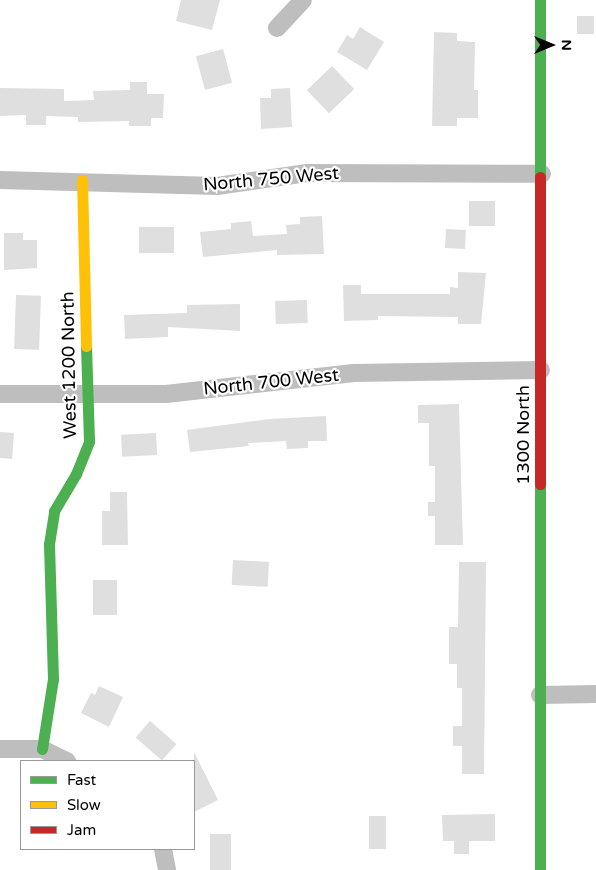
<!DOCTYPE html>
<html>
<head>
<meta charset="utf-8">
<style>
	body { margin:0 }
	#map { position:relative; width:596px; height:870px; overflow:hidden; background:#fff; font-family:"Varela Round",sans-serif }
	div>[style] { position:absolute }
	.building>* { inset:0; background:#dfdfdf; transform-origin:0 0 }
	.street>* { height:18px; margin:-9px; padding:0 9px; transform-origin:9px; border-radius:9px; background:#bebebe }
	.fast>* { height:11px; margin:-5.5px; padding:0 5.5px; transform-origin:5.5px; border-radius:5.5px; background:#4caf50 }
	.slow>* { height:11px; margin:-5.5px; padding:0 5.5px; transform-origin:5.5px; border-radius:5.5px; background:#ffc107 }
	.jam>* { height:11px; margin:-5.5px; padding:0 5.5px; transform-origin:5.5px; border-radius:5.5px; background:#c62828 }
	span { translate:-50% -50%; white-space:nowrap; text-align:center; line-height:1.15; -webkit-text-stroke:4.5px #fff; paint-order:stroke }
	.street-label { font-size:18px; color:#000 }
	.legend { position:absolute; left:20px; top:760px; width:175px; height:90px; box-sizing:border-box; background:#fff; border:1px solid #999; margin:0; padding:6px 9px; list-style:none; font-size:15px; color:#000 }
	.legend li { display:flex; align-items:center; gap:10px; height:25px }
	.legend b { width:25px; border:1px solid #999 }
	.north { position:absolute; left:526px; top:20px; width:50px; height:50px; -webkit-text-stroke:4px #fff; paint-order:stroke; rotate:90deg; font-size:14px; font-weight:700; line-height:20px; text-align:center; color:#000 }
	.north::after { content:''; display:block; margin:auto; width:18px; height:22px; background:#000; clip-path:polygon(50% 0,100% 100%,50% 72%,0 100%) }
</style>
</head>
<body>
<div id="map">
	<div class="building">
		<div style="clip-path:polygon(181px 0,220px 0,212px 30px,176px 21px)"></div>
		<div style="left:577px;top:16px;width:17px;height:18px"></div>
		<div style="clip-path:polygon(360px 27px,384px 42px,367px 70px,337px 52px,347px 35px,353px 39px)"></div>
		<div style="clip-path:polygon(434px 32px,457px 33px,457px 41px,475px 42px,474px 90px,478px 90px,478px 118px,457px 118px,457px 126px,432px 126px)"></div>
		<div style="left:223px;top:49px;width:35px;height:28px;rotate:75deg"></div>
		<div style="left:332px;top:66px;width:32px;height:35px;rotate:46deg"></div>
		<div style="clip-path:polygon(130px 82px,147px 82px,147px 94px,164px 94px,163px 118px,151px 118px,151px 126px,129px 126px,129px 121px,78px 122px,78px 117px,46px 116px,46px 125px,26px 125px,26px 115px,0 116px,0 88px,64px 89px,64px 101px,94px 100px,93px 91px,130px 90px)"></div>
		<div style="clip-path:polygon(290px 88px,292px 127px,261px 129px,260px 98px,271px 98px,271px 89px)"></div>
		<div style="left:469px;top:201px;width:26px;height:25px"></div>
		<div style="clip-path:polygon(322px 216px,324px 254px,277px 255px,277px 250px,203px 257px,200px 232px,231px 229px,231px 223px,251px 221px,253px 236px,287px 234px,286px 225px,300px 224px,300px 217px)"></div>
		<div style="left:139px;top:227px;width:35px;height:26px"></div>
		<div style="left:446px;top:229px;width:20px;height:19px;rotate:3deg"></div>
		<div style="clip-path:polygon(4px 233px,23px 233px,23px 240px,37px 240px,37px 268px,4px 270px)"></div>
		<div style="clip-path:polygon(458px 272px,486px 273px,481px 324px,458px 324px,458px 317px,378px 316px,378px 320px,344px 321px,343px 285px,361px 285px,361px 294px,450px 294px,450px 287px,458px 288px)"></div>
		<div style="left:16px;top:295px;width:25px;height:54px;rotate:2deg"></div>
		<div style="left:307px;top:300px;width:23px;height:32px;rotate:88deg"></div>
		<div style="clip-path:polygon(240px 304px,240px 331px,168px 327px,168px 337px,125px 339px,124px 315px,187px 313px,187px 305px)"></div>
		<div style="clip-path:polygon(459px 404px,463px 545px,435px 545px,435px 516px,428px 516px,428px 502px,435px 502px,435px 466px,429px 466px,429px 423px,418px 423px,418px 405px)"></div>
		<div style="clip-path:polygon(326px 416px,327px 441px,308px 441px,308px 448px,287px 449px,286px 441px,248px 443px,249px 446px,190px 452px,187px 430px,270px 419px)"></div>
		<div style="left:0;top:432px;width:14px;height:26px;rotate:4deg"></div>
		<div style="left:156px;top:433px;width:22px;height:35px;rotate:87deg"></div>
		<div style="clip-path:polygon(110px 492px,127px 492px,128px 545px,102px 545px,102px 511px,110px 511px)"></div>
		<div style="left:233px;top:560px;width:36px;height:25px;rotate:3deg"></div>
		<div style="clip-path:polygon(459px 562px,486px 562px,484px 774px,462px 774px,462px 746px,453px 746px,453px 726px,462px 726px,462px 688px,457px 688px,457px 664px,449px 664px,449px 627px,458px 627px)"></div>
		<div style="left:93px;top:580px;width:24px;height:35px"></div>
		<div style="clip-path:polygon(99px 686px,123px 697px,109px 727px,81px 713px,91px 693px,95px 695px)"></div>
		<div style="left:150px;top:721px;width:35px;height:22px;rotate:41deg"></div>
		<div style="clip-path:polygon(194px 752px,218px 800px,194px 812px)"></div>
		<div style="clip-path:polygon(495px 814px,495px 841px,469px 841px,469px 854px,454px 854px,454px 841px,443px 841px,442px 815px)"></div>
		<div style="left:369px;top:816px;width:17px;height:33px"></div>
		<div style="left:210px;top:834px;width:21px;height:36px"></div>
	</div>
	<div class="street">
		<div style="left:277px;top:28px;width:38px;rotate:-47deg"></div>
		<div style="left:0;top:180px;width:217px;rotate:1.6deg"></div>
		<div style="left:217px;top:186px;width:91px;rotate:-8.2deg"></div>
		<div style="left:307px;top:173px;width:235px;rotate:0.2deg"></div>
		<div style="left:0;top:394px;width:166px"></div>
		<div style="left:166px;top:394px;width:189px;rotate:-6.4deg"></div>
		<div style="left:354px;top:373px;width:187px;rotate:-0.9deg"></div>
		<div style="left:540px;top:695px;width:56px;rotate:-1deg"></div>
		<div style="left:0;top:749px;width:42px"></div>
		<div style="left:42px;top:749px;width:28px;rotate:26deg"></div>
		<div style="left:163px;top:849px;width:21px;rotate:79deg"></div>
	</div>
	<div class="fast">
		<div style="left:540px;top:0;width:177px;rotate:90deg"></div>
		<div style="left:540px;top:484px;width:386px;rotate:90deg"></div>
		<div style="left:42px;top:749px;width:71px;rotate:-81.1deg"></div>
		<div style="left:53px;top:679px;width:135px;rotate:-91.7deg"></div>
		<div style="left:49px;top:544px;width:33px;rotate:-81deg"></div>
		<div style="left:54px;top:511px;width:43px;rotate:-59.3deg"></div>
		<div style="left:76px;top:474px;width:35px;rotate:-68deg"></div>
		<div style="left:89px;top:441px;width:95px;rotate:-91.8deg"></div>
	</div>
	<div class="slow">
		<div style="left:82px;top:180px;width:166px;rotate:88.6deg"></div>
	</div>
	<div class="jam">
		<div style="left:540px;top:177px;width:307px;rotate:90deg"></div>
	</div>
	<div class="street-label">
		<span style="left:271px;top:179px;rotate:-5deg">North 750 West</span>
		<span style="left:69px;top:365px;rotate:-91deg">West 1200 North</span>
		<span style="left:271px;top:382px;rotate:-6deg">North 700 West</span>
		<span style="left:523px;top:435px;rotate:-90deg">1300 North</span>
	</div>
	<ul class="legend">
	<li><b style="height:6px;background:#4caf50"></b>Fast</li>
	<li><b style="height:6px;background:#ffc107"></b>Slow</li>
	<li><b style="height:6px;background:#c62828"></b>Jam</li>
	</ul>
	<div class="north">N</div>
</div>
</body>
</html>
